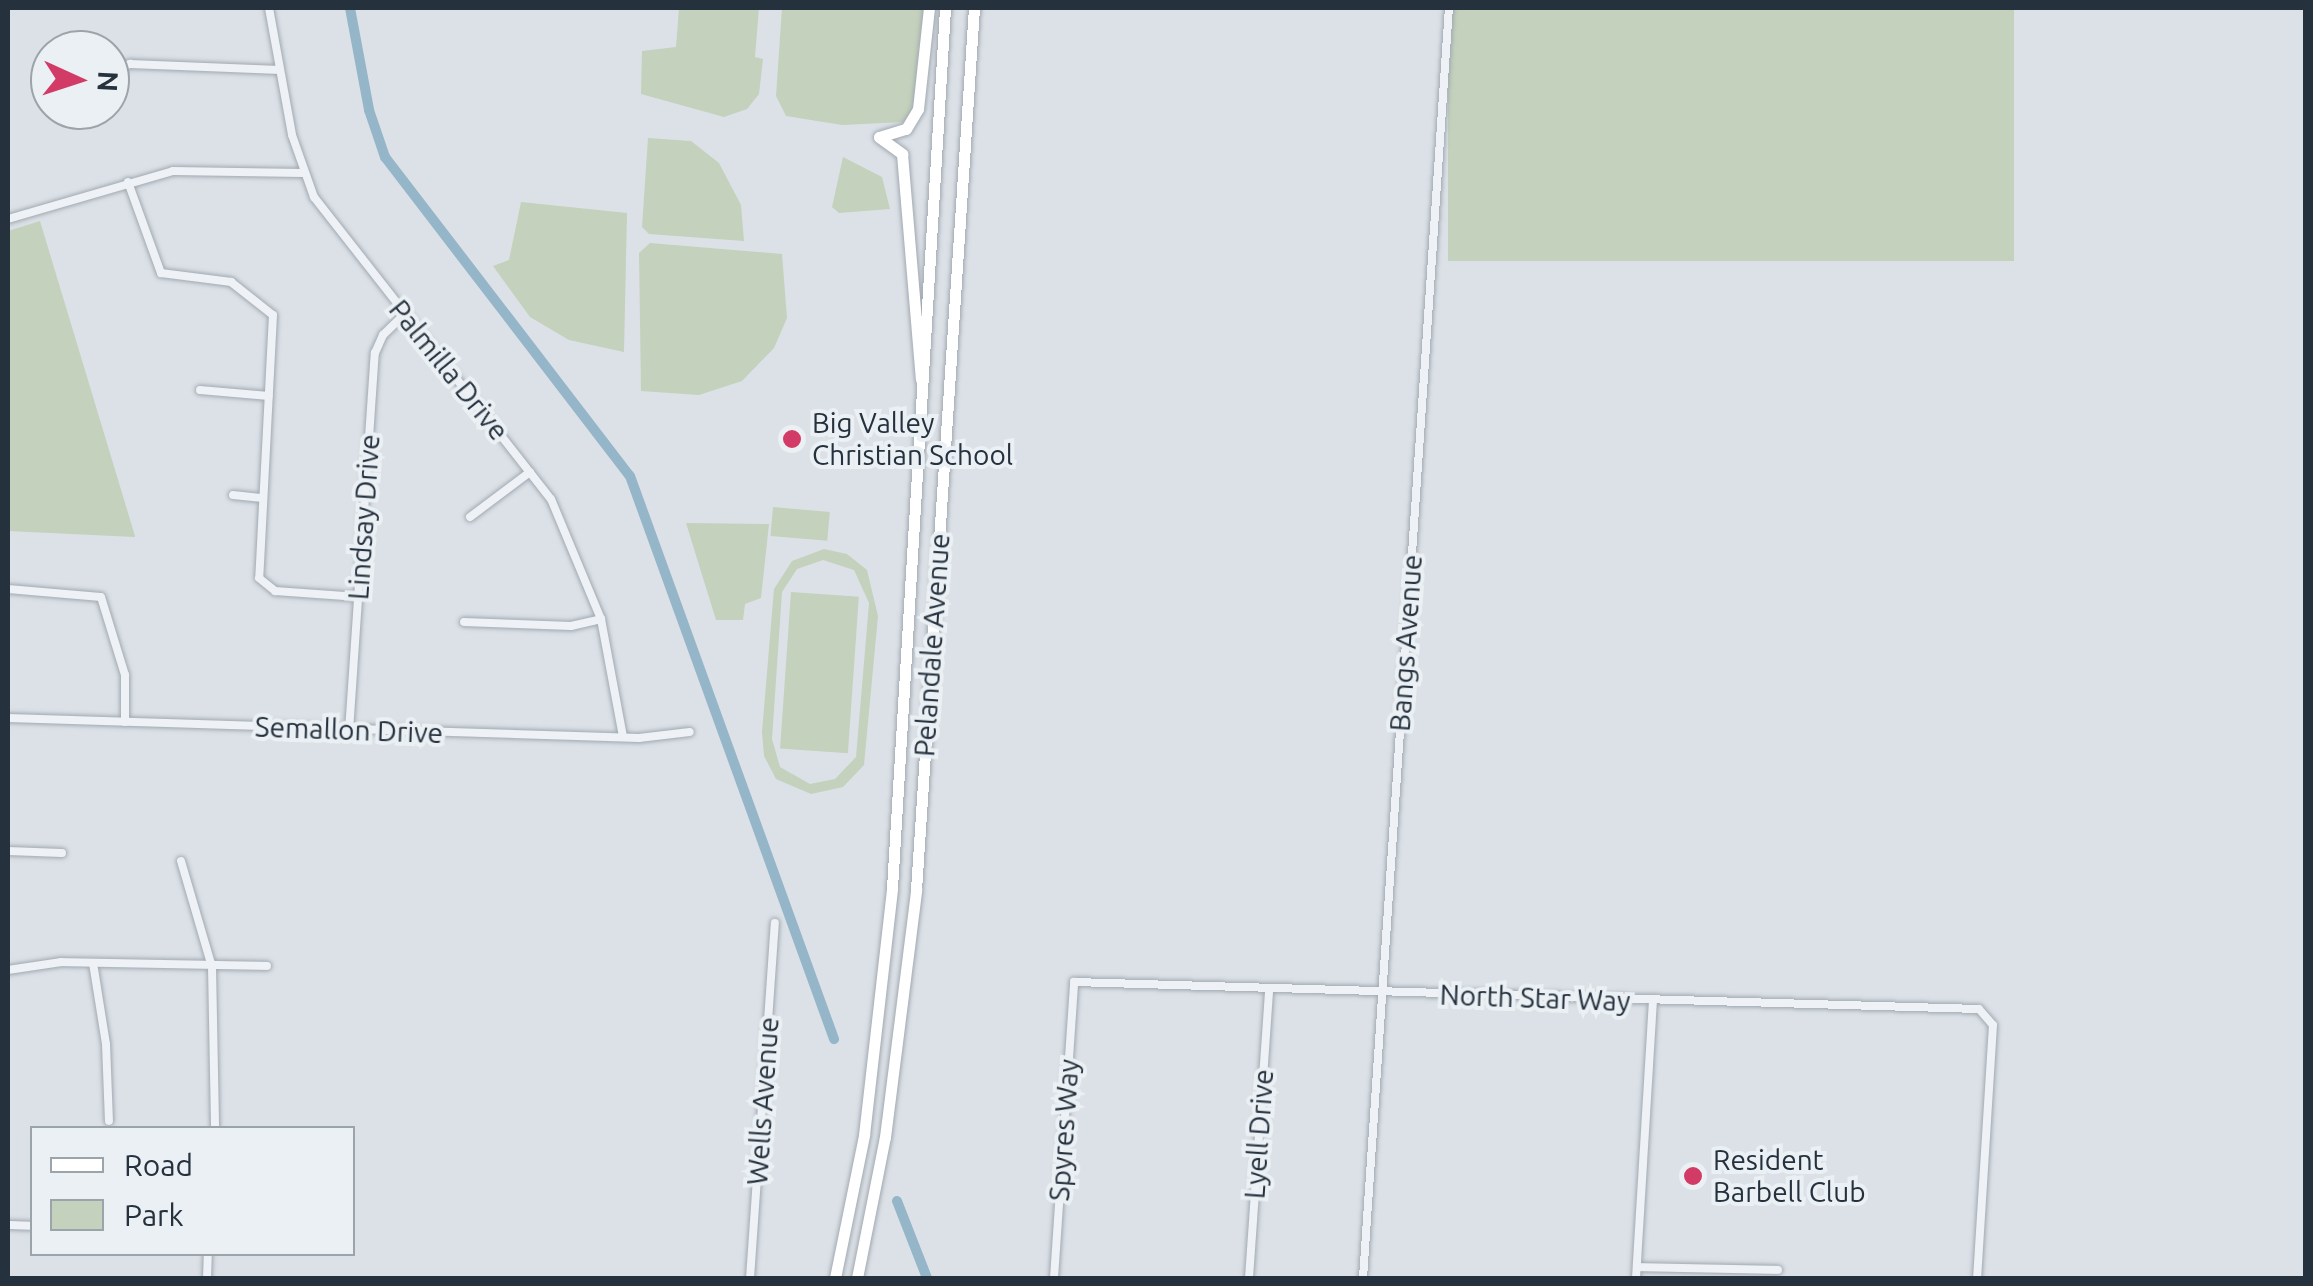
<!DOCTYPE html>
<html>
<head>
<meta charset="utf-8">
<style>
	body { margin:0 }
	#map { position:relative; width:2313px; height:1286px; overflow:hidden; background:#dce1e7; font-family:Ubuntu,sans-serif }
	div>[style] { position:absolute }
	.green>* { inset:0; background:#c4d1bc; transform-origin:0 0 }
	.canal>* { height:10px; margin:-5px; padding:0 5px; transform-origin:5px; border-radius:5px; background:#95b5c8 }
	.roads { filter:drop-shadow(0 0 2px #a1a9b1) drop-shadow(0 0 2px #a1a9b1) }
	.minor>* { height:8px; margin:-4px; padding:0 4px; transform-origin:4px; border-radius:4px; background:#eef1f5 }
	.secondary>* { height:11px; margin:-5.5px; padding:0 5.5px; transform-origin:5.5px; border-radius:5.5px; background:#fff }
	.dots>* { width:28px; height:28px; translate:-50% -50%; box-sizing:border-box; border:5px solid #ebf0f4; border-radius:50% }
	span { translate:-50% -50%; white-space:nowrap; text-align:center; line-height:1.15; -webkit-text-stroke:8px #ebf0f4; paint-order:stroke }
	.street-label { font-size:28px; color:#25313d }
	.poi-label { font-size:28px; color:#25313d }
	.left { translate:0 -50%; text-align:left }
	.frame { position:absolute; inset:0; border:10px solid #25313d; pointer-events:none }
	.legend { position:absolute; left:30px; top:1126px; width:325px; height:130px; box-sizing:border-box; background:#ebf0f4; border:2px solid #9ca4ab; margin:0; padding:12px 18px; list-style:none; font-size:30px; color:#25313d }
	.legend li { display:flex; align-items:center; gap:20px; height:50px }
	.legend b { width:50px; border:2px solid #9ca4ab }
	.north { position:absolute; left:30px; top:30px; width:100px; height:100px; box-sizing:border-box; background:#ebf0f4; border:2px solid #9ca4ab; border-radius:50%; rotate:93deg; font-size:28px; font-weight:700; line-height:40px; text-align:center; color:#25313d }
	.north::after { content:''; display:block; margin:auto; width:35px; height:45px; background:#d23b65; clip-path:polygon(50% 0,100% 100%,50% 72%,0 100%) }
</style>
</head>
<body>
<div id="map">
	<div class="green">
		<div style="clip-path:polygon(679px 8px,759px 8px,755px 57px,763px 59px,759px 94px,747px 109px,724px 117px,641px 94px,642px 51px,676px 47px)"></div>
		<div style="clip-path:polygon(782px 8px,926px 8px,915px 104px,904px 122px,842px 125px,786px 116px,776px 96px)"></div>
		<div style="left:1448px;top:8px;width:566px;height:253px"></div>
		<div style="clip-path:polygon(648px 138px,691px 141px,719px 163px,741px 205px,744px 241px,649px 234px,642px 227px)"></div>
		<div style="clip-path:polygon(843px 157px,882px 177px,890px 209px,839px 213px,832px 207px)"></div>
		<div style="clip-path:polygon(521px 202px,627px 213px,624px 352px,569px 340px,530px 317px,493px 266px,509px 260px)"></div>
		<div style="clip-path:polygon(40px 221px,135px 536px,135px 537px,8px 531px,8px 231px)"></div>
		<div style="clip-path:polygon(650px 243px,782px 254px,787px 318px,774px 348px,742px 381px,699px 395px,641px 391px,639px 253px)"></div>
		<div style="left:773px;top:507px;width:57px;height:29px;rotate:5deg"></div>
		<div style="clip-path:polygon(686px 523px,769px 524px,761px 598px,745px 604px,743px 620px,716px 620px)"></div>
		<div style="clip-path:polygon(evenodd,824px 549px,847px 554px,867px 570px,878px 616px,864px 765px,843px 787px,811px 794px,776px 779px,764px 756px,762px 732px,774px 589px,792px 561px,824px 549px,823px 560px,854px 570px,869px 603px,856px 757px,835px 779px,810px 784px,780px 767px,772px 739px,782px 592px,797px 569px,823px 560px)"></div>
		<div style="left:791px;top:592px;width:68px;height:157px;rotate:4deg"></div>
	</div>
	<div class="canal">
		<div style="left:350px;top:8px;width:104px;rotate:79.4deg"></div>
		<div style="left:369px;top:110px;width:50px;rotate:71.2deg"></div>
		<div style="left:385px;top:157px;width:402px;rotate:52.5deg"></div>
		<div style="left:630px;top:476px;width:599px;rotate:70.08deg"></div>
		<div style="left:897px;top:1201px;width:83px;rotate:68.7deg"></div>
	</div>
	<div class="roads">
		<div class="minor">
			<div style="left:269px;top:8px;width:129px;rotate:79.7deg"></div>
			<div style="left:292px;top:135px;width:66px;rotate:70.5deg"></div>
			<div style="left:314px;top:197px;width:384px;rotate:51.9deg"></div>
			<div style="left:551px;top:499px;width:130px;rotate:67.4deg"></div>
			<div style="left:601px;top:619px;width:120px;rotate:79.4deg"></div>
			<div style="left:110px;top:72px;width:22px;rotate:-22deg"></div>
			<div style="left:130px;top:64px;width:150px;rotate:2.3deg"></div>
			<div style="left:128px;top:182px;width:97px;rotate:70.1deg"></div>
			<div style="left:161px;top:273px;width:71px;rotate:7.3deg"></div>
			<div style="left:231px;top:282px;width:53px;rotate:38.2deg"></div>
			<div style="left:273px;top:315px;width:263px;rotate:93deg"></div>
			<div style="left:259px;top:578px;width:21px;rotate:39deg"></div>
			<div style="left:275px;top:591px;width:84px;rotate:4.1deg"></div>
			<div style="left:8px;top:219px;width:172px;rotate:-16.2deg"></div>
			<div style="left:173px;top:171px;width:130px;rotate:0.9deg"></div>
			<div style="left:200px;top:390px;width:69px;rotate:5deg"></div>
			<div style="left:233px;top:495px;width:30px;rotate:6deg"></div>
			<div style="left:470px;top:517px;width:75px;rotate:-36.9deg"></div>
			<div style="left:8px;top:589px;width:93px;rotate:4.9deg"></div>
			<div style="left:101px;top:597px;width:82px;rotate:72.9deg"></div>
			<div style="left:125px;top:675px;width:47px;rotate:90deg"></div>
			<div style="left:464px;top:622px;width:107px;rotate:2.1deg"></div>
			<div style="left:571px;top:626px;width:31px;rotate:-13deg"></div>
			<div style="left:8px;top:718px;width:631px;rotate:1.82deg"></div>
			<div style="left:639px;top:738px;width:51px;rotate:-6.7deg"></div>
			<div style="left:349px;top:731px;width:379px;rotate:-86.1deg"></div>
			<div style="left:375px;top:353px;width:20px;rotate:-66deg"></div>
			<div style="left:383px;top:335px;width:29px;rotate:-44deg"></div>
			<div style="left:8px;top:851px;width:54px;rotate:2.1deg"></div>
			<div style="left:181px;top:861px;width:110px;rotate:73.7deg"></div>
			<div style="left:212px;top:967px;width:161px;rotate:88.9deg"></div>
			<div style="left:93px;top:963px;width:82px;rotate:80.9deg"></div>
			<div style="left:106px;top:1044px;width:77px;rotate:87.8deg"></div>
			<div style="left:8px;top:970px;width:54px;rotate:-8.6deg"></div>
			<div style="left:61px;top:962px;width:206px;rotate:1.1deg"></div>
			<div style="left:8px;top:1225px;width:24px;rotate:2deg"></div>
			<div style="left:1637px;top:1267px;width:141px;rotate:1.2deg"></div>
			<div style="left:207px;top:1278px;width:24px;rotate:-88deg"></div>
			<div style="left:750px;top:1278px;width:356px;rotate:-86deg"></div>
			<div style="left:1054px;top:1278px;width:297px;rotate:-86.1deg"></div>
			<div style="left:1074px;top:982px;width:905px;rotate:1.71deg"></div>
			<div style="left:1979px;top:1009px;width:21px;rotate:49deg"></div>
			<div style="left:1993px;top:1025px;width:254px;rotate:93.6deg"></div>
			<div style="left:1249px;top:1278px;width:290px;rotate:-86deg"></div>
			<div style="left:1363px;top:1278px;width:1273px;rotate:-86.13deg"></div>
			<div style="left:1636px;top:1278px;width:277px;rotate:-86.5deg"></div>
		</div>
		<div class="secondary">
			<div style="left:879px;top:137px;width:29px;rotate:36deg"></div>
			<div style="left:902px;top:154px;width:226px;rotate:85.2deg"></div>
			<div style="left:879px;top:137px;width:28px;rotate:-17deg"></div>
			<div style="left:906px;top:129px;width:23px;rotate:-59deg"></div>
			<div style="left:918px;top:109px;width:102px;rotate:-83.8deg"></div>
			<div style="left:835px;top:1278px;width:146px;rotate:-78.5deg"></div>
			<div style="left:864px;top:1135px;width:249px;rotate:-83.5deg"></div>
			<div style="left:892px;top:888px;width:882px;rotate:-86.55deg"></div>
			<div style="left:857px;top:1278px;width:144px;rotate:-78.8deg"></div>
			<div style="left:885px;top:1137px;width:249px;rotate:-82.8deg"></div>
			<div style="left:916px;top:890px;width:884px;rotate:-86.24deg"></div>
		</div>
	</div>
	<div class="dots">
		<div style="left:792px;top:439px;background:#d23b65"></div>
		<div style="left:1693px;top:1176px;background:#d23b65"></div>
	</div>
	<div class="street-label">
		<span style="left:449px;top:370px;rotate:51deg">Palmilla Drive</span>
		<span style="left:364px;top:517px;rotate:-86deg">Lindsay Drive</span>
		<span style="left:1406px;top:643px;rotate:-86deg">Bangs Avenue</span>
		<span style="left:932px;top:645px;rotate:-86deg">Pelandale Avenue</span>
		<span style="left:349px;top:730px;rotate:2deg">Semallon Drive</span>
		<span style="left:1535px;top:998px;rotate:2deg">North Star Way</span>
		<span style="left:763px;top:1101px;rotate:-86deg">Wells Avenue</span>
		<span style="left:1064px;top:1130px;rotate:-86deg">Spyres Way</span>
		<span style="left:1259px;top:1134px;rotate:-86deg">Lyell Drive</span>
	</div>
	<div class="poi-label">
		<span class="left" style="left:812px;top:439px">Big Valley<br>Christian School</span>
		<span class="left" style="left:1713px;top:1176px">Resident<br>Barbell Club</span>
	</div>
	<div class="frame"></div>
	<ul class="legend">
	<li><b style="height:12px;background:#fff"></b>Road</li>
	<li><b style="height:28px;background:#c4d1bc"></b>Park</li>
	</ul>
	<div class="north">N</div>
</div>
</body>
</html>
